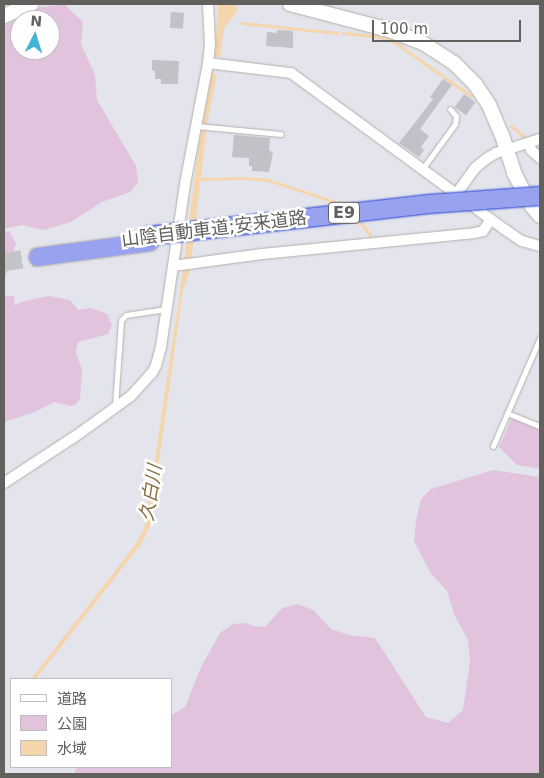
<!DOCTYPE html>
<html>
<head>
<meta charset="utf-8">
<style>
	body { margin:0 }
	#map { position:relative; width:544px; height:778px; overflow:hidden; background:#e4e4ec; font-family:"DejaVu Sans","Noto Sans JP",sans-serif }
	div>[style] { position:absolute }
	.green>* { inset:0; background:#e1c3dd }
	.water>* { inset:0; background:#f4d5ac }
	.stream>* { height:3px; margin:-1.5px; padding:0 1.5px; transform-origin:1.5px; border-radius:1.5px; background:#f4d5ac }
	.building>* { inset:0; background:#c0c2c8; transform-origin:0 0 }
	.highway-tunnel>* { height:18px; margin-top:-9px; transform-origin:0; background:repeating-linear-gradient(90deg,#c4c3c8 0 18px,transparent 0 27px) }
	.roads { filter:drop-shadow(0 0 1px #b2b1ad) drop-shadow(0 0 1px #b2b1ad) }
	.lane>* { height:5px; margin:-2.5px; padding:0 2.5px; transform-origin:2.5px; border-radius:2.5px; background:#fff }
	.street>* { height:10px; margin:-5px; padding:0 5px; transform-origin:5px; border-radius:5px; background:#fff }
	.secondary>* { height:14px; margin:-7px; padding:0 7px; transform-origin:7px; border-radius:7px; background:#fff }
	.highway>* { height:18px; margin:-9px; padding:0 9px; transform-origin:9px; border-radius:9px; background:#98a2ef }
	.bridges { filter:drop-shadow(0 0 1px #1d3dd3) drop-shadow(0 0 1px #1d3dd3) }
	.highway-bridge>* { height:18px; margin:-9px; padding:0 9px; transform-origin:9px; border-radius:9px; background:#98a2ef }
	span { translate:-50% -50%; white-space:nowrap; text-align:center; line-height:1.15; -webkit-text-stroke:5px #fff; paint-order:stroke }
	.shield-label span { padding:1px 4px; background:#fff; border:1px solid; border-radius:4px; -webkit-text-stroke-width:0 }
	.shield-label { font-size:16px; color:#62605c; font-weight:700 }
	.street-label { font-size:18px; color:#62605c }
	.water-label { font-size:19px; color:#8b7142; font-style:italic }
	.frame { position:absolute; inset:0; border:5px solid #62605c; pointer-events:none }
	.legend { position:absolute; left:10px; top:678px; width:162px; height:90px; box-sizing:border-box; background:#fff; border:1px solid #c0bfbe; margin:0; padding:6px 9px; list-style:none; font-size:15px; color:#62605c }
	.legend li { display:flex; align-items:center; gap:10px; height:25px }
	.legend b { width:25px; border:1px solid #c0bfbe }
	.north { position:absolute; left:10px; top:10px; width:50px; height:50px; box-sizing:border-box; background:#fff; border:1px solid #c0bfbe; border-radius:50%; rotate:5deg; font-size:14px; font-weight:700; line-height:20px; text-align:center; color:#62605c }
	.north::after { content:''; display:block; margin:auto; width:18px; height:22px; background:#43b4d3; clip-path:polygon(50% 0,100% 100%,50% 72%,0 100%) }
	.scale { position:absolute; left:372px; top:20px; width:149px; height:22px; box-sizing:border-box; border:2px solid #62605c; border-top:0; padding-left:6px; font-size:15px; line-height:18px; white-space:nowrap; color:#62605c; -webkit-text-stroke:4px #fff; paint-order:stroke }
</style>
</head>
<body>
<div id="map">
	<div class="green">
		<div style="clip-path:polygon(evenodd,64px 4px,83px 22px,81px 44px,95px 75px,97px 100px,136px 166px,138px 183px,130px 192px,102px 202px,71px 222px,43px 230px,22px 225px,4px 229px,4px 26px,41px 7px,64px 4px,20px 20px,50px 20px,50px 50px,20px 50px,20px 20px)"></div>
		<div style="clip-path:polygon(9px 231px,16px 244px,4px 282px,4px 232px)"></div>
		<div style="clip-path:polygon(4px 296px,14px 296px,15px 306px,20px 302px,49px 296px,70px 300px,78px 310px,91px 308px,107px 314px,112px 325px,108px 334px,78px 342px,76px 353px,82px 370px,80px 399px,76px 404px,71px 406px,54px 402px,35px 412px,4px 422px)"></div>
		<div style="clip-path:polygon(512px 418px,540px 430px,540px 469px,517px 465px,499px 447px)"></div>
		<div style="clip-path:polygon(493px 470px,540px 477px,540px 774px,74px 774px,77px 767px,171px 767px,171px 715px,185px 707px,201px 667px,220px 633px,233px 624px,244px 623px,257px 627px,266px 626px,282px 608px,298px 604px,313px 610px,331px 629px,349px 635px,375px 638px,426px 717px,448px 723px,463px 710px,470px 661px,468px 640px,454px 614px,447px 591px,430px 572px,414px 541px,416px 521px,421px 499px,431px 489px)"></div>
	</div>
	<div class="water">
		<div style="clip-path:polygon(218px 4px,236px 4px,237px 12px,224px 28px,220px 57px,215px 57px)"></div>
		<div style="clip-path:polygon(212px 74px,217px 74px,207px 124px,190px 271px,183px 290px,150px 526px,140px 546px,124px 566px,36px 679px,31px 679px,136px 544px,145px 526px,183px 271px,198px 151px)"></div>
	</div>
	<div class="stream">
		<div style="left:242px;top:23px;width:96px;rotate:6deg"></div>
		<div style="left:343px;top:33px;width:36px;rotate:6deg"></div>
		<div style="left:379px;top:37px;width:16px;rotate:18deg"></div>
		<div style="left:394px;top:42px;width:94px;rotate:35deg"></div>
		<div style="left:511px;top:126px;width:19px;rotate:39deg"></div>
		<div style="left:538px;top:148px;width:3px;rotate:45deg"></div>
		<div style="left:199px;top:179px;width:43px;rotate:-1.3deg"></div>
		<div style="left:242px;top:178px;width:26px;rotate:4deg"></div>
		<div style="left:268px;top:180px;width:83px;rotate:18.2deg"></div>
		<div style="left:358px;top:219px;width:21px;rotate:53deg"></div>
	</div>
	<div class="building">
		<div style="left:171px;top:12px;width:13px;height:16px;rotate:4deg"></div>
		<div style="clip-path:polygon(277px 30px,293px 31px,293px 48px,266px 46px,267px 32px,277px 33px)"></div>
		<div style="clip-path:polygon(152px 60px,179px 61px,178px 84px,161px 84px,161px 79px,155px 79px,155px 71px,152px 70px)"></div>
		<div style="clip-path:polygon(443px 79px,452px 85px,420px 129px,429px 136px,421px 147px,424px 150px,419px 157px,399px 143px,433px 99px,430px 97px)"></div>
		<div style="left:464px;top:94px;width:14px;height:16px;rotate:36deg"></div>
		<div style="clip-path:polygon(234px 135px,270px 138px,269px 150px,273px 153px,269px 172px,252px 171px,252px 166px,249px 166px,249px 158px,232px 157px)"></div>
	</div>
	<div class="highway-tunnel">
		<div style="left:4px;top:262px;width:34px;rotate:-8deg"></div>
	</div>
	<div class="roads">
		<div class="lane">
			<div style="left:197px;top:126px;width:84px;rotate:5.4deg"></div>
			<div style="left:423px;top:168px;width:54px;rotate:-54deg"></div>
			<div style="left:455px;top:124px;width:8px;rotate:-83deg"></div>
			<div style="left:456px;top:116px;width:9px;rotate:-131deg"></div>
			<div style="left:115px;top:406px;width:86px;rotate:-86deg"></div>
			<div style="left:121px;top:320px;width:7px;rotate:-45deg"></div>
			<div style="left:126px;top:315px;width:40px;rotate:-8.5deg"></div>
			<div style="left:507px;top:413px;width:35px;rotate:22deg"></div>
			<div style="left:493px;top:446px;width:118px;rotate:-66.5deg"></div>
		</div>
		<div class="street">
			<div style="left:208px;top:63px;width:84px;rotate:6.9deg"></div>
			<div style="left:291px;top:73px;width:264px;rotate:36.2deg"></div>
			<div style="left:504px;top:229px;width:22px;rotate:34deg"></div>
			<div style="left:522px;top:241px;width:19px;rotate:16deg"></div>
			<div style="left:529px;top:143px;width:7px;rotate:74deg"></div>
			<div style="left:531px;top:150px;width:12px;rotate:42deg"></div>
			<div style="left:457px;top:193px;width:31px;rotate:-54deg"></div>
			<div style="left:475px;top:168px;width:14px;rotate:-39deg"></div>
			<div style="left:486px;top:159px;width:12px;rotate:-31deg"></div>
			<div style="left:496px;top:153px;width:46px;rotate:-17.7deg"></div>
			<div style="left:173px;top:266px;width:90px;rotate:-7.7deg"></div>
			<div style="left:262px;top:254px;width:214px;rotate:-5.6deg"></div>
			<div style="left:475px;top:233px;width:8px;rotate:-14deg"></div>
			<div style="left:483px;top:231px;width:14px;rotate:-56deg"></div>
			<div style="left:4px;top:483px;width:91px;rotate:-33.3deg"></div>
			<div style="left:80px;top:433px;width:63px;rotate:-36deg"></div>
			<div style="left:131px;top:396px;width:31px;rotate:-48deg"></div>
			<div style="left:152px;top:373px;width:9px;rotate:-63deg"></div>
			<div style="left:156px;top:365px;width:19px;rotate:-74deg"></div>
			<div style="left:161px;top:347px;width:165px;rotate:-81.6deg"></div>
			<div style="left:185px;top:184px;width:123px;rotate:-79.2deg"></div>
			<div style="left:208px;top:63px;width:18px;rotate:-84deg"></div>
			<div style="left:210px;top:45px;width:41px;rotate:-92.8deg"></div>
		</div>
		<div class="secondary">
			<div style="left:290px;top:4px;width:102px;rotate:14.7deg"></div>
			<div style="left:389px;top:30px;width:36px;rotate:21deg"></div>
			<div style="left:423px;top:43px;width:37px;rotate:33deg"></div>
			<div style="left:454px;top:63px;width:30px;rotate:45deg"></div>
			<div style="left:475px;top:84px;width:25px;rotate:56deg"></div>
			<div style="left:489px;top:105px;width:33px;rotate:67deg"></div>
			<div style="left:502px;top:135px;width:40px;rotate:72deg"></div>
			<div style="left:514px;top:173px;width:36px;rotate:62deg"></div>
			<div style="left:531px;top:205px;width:14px;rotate:51deg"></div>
			<div style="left:4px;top:16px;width:30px;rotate:-24deg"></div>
		</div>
		<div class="highway">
			<div style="left:38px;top:257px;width:113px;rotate:-7.6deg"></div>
		</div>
	</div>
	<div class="bridges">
		<div class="highway-bridge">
			<div style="left:148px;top:236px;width:283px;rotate:-6.5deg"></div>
			<div style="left:429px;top:204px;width:111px;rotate:-4.1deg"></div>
		</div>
	</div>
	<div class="shield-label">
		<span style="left:344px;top:213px">E9</span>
	</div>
	<div class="street-label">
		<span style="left:214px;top:229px;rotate:-7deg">山陰自動車道;安来道路</span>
	</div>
	<div class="water-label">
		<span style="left:151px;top:493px;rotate:-81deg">久白川</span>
	</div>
	<div class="frame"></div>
	<ul class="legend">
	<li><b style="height:6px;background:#fff"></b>道路</li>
	<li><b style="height:14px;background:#e1c3dd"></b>公園</li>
	<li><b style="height:14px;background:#f4d5ac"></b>水域</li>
	</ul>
	<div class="north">N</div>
	<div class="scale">100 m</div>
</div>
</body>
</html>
